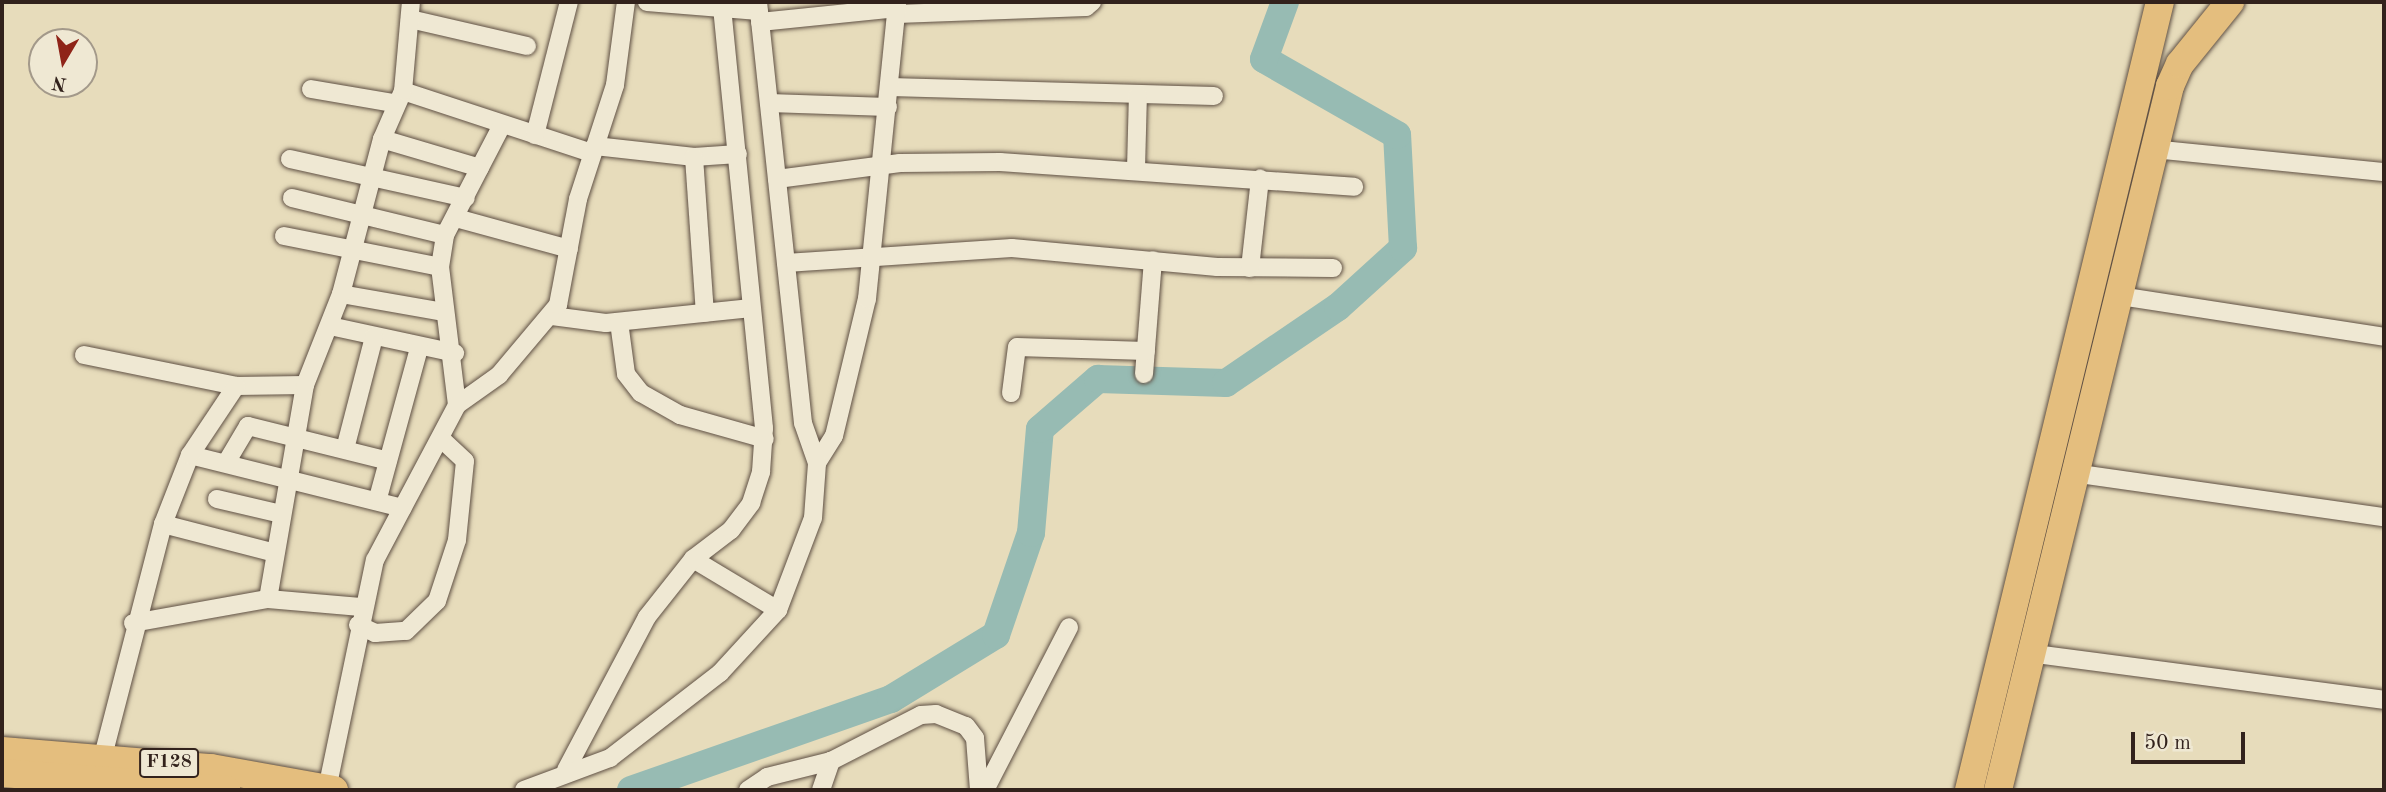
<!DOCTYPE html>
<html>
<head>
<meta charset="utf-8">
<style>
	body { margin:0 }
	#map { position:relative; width:2386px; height:792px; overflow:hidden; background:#e7dcbb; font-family:"Old Standard TT",serif }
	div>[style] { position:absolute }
	.river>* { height:28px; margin:-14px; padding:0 14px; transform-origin:14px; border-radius:14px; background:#97bbb3 }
	.roads { filter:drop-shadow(0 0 2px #5f5044) drop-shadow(0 0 2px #5f5044) }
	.street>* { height:18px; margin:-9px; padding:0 9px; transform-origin:9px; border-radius:9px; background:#efe8d3 }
	.primary>* { height:28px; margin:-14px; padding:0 14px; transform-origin:14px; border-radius:14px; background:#e4be7e }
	span { translate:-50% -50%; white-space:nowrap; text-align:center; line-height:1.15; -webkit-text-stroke:5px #efe8d3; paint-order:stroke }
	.shield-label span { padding:2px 5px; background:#efe8d3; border:2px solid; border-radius:5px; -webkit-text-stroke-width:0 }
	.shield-label { font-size:19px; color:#32221c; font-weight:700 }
	.frame { position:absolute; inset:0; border:4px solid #32221c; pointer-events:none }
	.north { position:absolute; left:28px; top:28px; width:70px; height:70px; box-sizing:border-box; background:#efe8d3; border:2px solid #a3998a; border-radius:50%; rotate:190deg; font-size:19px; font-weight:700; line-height:28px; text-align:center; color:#32221c }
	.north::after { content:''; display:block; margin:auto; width:24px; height:32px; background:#8f2418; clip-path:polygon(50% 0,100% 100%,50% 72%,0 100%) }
	.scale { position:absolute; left:2131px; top:732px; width:114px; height:32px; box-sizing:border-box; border:4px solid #32221c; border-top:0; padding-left:9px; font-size:21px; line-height:24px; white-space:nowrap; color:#32221c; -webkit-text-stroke:5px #efe8d3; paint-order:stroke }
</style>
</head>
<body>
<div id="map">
	<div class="river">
		<div style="left:631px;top:790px;width:275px;rotate:-19.3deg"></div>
		<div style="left:891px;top:699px;width:123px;rotate:-31.4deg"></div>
		<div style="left:996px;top:635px;width:108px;rotate:-71.1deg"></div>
		<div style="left:1031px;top:533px;width:104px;rotate:-85.1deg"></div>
		<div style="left:1040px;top:429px;width:77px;rotate:-40.8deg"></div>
		<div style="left:1098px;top:379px;width:128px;rotate:1.8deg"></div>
		<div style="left:1226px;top:383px;width:135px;rotate:-34.2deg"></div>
		<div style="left:1338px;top:307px;width:88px;rotate:-42.2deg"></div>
		<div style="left:1403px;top:248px;width:113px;rotate:-93deg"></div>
		<div style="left:1397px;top:135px;width:153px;rotate:-150.3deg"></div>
		<div style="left:1264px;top:59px;width:61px;rotate:-69.8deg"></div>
	</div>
	<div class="roads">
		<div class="street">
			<div style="left:647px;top:2px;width:112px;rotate:4.6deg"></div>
			<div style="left:897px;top:14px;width:189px;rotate:-2.1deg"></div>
			<div style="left:1086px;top:7px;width:8px;rotate:-40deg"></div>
			<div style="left:410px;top:19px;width:120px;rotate:13deg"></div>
			<div style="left:760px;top:22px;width:138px;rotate:-5.8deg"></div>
			<div style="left:890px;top:87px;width:324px;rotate:1.6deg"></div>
			<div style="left:311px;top:89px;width:84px;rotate:9.6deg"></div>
			<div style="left:403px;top:91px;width:199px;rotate:18.2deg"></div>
			<div style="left:769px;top:103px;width:119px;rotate:1.9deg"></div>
			<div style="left:535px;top:135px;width:137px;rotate:-75.7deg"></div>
			<div style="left:382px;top:139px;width:102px;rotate:16.5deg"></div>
			<div style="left:595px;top:146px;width:100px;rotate:6.3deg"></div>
			<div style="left:694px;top:157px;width:44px;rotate:-3.9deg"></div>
			<div style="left:2153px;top:149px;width:232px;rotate:5.7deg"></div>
			<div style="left:694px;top:157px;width:156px;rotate:86deg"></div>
			<div style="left:290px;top:159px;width:180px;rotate:12.5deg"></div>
			<div style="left:1136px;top:169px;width:74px;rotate:-88.5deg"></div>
			<div style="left:777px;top:179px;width:124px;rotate:-7.4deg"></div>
			<div style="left:900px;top:163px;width:100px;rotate:-0.6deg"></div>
			<div style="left:1000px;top:162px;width:355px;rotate:4deg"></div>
			<div style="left:292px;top:198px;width:157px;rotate:13.6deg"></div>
			<div style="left:456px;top:218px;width:117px;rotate:15.3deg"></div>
			<div style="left:284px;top:236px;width:159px;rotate:11.2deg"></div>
			<div style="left:786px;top:263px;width:226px;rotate:-3.8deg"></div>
			<div style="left:1012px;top:248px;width:206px;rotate:5.3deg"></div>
			<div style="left:1217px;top:267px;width:116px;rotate:0.5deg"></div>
			<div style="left:1250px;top:268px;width:90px;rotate:-83.6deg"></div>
			<div style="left:341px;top:294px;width:105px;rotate:9.9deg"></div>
			<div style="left:2120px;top:296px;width:267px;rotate:8.8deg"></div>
			<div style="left:552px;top:316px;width:54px;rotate:7.4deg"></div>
			<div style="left:606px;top:323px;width:146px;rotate:-5.9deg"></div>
			<div style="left:619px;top:322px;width:52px;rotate:82.3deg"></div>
			<div style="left:626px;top:374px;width:24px;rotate:52deg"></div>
			<div style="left:641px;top:393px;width:45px;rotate:29.4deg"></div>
			<div style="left:680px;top:415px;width:88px;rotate:15.8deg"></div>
			<div style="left:330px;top:326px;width:128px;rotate:12.2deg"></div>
			<div style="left:84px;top:355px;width:155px;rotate:11.5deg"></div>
			<div style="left:236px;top:386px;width:69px;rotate:-0.8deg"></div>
			<div style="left:1144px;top:374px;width:114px;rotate:-85.5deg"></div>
			<div style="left:1011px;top:393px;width:46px;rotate:-82.6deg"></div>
			<div style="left:1017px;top:347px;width:129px;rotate:1.8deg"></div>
			<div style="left:457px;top:405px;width:139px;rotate:-97deg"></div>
			<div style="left:440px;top:267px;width:32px;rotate:-81deg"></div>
			<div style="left:445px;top:235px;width:124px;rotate:-62.6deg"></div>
			<div style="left:345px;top:449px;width:116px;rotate:-75.5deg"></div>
			<div style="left:190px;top:455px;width:219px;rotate:14deg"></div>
			<div style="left:226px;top:463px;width:43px;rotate:-59.3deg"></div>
			<div style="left:248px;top:426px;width:144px;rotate:14deg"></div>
			<div style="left:817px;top:463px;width:32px;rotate:-58deg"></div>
			<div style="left:834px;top:436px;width:141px;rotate:-76.5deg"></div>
			<div style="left:867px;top:299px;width:299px;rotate:-84.2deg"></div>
			<div style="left:2080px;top:474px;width:307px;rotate:8.1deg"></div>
			<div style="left:378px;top:498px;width:156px;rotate:-74.7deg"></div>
			<div style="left:217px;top:499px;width:66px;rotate:13.2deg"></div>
			<div style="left:163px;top:524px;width:116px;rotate:14.5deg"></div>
			<div style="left:693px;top:559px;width:99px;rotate:31deg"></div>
			<div style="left:268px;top:599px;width:217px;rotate:-80.2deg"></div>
			<div style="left:305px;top:385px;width:98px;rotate:-68.4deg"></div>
			<div style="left:341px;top:294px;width:160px;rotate:-75.2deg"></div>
			<div style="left:382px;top:139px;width:52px;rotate:-66.4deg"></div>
			<div style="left:403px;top:91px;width:89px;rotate:-84.9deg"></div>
			<div style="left:133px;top:623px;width:137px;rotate:-10.1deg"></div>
			<div style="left:268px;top:599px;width:93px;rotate:4.9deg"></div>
			<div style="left:358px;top:625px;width:19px;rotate:25deg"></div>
			<div style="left:375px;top:633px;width:31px;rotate:-4deg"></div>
			<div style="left:406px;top:631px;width:43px;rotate:-44.1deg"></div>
			<div style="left:437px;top:601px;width:64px;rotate:-71.8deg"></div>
			<div style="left:457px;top:540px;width:79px;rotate:-84.2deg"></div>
			<div style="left:465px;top:461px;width:33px;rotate:-137deg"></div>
			<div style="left:2036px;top:654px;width:351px;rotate:7.5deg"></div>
			<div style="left:103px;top:756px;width:240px;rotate:-75.5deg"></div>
			<div style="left:163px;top:524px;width:74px;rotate:-68.6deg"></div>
			<div style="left:190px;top:455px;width:83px;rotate:-56.3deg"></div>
			<div style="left:566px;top:770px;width:173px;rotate:-62.1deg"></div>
			<div style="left:647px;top:617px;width:74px;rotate:-51.6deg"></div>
			<div style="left:693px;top:559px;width:48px;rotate:-37.3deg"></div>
			<div style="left:731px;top:530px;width:34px;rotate:-53deg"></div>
			<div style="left:751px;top:503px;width:33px;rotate:-72deg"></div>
			<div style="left:761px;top:472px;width:44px;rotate:-86.1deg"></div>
			<div style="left:764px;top:428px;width:421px;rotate:-95.7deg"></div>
			<div style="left:327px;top:789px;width:234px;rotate:-78.2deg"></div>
			<div style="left:375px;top:560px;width:175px;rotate:-62.1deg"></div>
			<div style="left:457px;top:405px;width:52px;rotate:-35.5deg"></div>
			<div style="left:499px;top:375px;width:92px;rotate:-49.9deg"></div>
			<div style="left:558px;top:305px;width:108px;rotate:-79.3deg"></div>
			<div style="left:578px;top:199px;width:120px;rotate:-72deg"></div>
			<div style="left:615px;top:85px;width:84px;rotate:-82.5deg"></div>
			<div style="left:524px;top:790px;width:92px;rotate:-20.4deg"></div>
			<div style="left:610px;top:758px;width:139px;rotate:-37.7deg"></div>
			<div style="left:720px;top:673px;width:86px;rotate:-47.4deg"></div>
			<div style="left:778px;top:610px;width:98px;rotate:-69.2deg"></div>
			<div style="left:813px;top:518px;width:55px;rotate:-85.8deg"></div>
			<div style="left:817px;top:463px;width:42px;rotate:-109.3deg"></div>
			<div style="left:803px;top:423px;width:423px;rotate:-96.1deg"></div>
			<div style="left:748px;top:790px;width:23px;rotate:-34deg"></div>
			<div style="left:767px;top:777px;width:66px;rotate:-14deg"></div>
			<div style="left:831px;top:761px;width:101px;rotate:-27.1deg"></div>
			<div style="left:921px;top:715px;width:15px;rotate:-4deg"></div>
			<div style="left:936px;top:714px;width:32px;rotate:22deg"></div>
			<div style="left:966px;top:726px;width:15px;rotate:53deg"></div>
			<div style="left:975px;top:738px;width:52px;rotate:85.6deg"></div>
			<div style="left:821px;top:790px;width:31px;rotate:-71deg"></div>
			<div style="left:985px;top:790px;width:183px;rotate:-62.7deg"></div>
		</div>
		<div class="primary">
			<div style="left:2px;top:751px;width:210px;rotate:4.7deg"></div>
			<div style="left:211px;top:768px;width:125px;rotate:10.1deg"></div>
			<div style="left:2px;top:773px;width:225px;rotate:4.3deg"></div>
			<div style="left:1969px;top:790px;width:811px;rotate:-76.38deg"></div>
			<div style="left:1998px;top:790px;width:725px;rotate:-76.27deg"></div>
			<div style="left:2170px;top:86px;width:24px;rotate:-66deg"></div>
			<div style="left:2180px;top:64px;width:80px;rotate:-51.1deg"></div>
		</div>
	</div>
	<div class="shield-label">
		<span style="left:169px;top:763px">F128</span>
	</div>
	<div class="frame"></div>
	<div class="north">N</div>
	<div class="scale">50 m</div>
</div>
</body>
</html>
